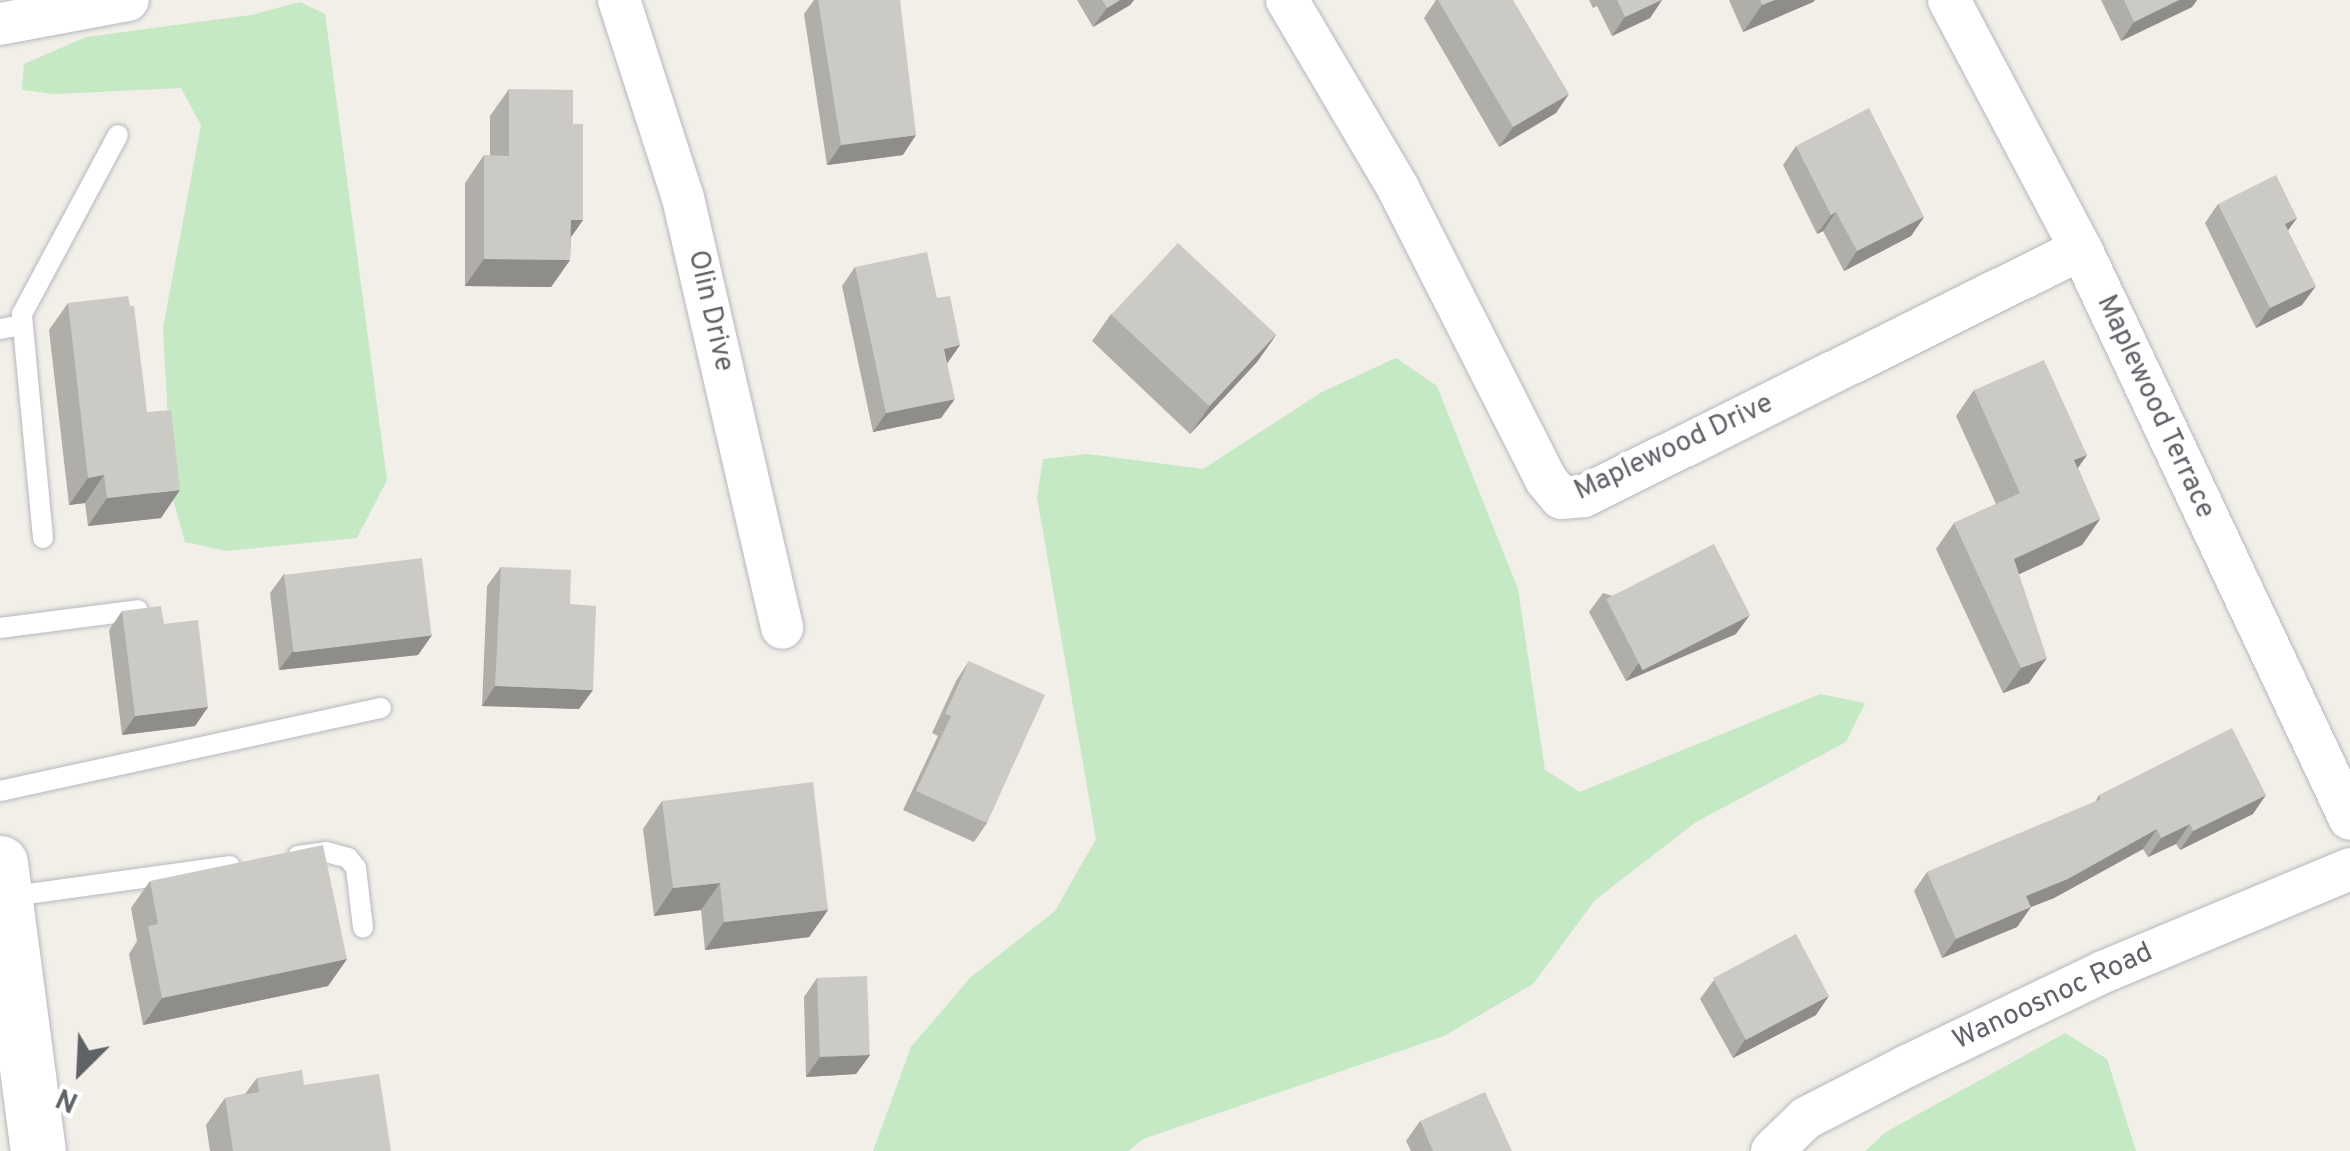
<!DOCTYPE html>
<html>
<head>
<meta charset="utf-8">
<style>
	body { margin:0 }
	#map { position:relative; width:2350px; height:1151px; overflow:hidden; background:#f1efe8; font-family:Overpass,sans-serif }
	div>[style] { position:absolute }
	.green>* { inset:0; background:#c5e8c5 }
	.roads { filter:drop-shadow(0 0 2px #b5b8bc) drop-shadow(0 0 2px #b5b8bc) }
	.lane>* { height:20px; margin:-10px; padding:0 10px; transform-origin:10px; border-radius:10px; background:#fff }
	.street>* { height:42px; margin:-21px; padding:0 21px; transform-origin:21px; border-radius:21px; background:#fff }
	.secondary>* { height:55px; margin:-27.5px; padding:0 27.5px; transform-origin:27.5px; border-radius:27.5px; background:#fff }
	.wall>* { inset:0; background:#afaea9 }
	.shaded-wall>* { inset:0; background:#8f8d8a }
	.building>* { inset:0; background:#cccac5; transform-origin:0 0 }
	span { translate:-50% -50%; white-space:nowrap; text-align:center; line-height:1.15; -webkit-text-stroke:8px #fff; paint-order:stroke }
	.street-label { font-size:28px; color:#5f6368 }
	.north { position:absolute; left:30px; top:1021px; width:100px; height:100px; -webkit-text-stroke:8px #fff; paint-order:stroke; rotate:204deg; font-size:28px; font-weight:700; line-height:40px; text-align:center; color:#5f6368 }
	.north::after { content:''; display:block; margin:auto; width:35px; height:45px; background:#5f6368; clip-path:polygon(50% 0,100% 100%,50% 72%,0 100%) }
</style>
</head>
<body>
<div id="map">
	<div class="green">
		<div style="clip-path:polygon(300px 2px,325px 14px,387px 480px,357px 538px,227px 551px,185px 542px,172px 496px,163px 328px,201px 125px,181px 88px,55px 94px,22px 90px,24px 64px,86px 37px,251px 15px)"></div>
		<div style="clip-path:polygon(1396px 358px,1437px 386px,1518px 589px,1545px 770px,1580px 792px,1820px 694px,1865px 703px,1846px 742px,1696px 822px,1595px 900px,1533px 984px,1444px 1036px,1143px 1139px,1128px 1151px,873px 1151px,911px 1047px,971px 977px,1055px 911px,1096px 839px,1037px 497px,1043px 459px,1088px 454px,1203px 469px,1322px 392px)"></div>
		<div style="clip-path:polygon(2065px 1033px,2107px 1059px,2136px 1151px,1865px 1151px,1886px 1132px)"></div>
	</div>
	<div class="roads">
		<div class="lane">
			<div style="left:0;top:329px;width:22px;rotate:-10deg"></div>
			<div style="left:43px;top:538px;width:225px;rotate:-95.4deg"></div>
			<div style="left:22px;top:314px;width:203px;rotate:-61.8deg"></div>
			<div style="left:0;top:628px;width:139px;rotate:-7.4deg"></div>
			<div style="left:0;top:791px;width:390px;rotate:-12.3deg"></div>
			<div style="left:298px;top:856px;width:28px;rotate:-8deg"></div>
			<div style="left:326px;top:852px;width:23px;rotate:15deg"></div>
			<div style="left:348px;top:858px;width:13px;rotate:51deg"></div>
			<div style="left:356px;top:868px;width:60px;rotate:83.3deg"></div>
			<div style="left:6px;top:897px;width:226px;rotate:-7.9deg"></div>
		</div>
		<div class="street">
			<div style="left:619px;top:0;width:208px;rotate:72.1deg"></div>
			<div style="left:683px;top:198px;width:441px;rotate:77deg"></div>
			<div style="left:1287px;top:0;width:218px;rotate:59.4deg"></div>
			<div style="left:1398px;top:188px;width:327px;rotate:63.1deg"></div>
			<div style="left:1546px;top:480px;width:23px;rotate:50deg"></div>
			<div style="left:1561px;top:498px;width:23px;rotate:-5deg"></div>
			<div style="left:1584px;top:496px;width:555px;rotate:-26.43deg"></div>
			<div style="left:1949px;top:0;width:282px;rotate:62.1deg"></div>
			<div style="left:2081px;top:249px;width:630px;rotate:64.74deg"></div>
			<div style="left:0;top:24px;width:130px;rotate:-10.6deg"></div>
			<div style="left:1772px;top:1151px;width:47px;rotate:-44.1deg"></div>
			<div style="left:1806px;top:1118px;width:114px;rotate:-27.2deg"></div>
			<div style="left:1907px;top:1066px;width:217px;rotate:-25.6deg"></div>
			<div style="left:2103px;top:972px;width:268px;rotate:-22.6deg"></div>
		</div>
		<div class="secondary">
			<div style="left:0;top:863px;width:290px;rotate:82.5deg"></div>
		</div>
	</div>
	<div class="wall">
		<div style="clip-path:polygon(814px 0,900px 0,903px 155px,827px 165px,804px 14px)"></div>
		<div style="clip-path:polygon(1077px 0,1134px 0,1130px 5px,1093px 27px)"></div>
		<div style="clip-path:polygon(1436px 0,1513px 0,1556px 113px,1499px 147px,1424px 18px)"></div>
		<div style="clip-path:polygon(1589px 0,1662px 0,1650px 18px,1612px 36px,1597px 6px,1593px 8px)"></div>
		<div style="clip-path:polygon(1729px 0,1815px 0,1813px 2px,1743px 32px)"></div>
		<div style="clip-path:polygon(2101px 0,2197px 0,2192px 7px,2121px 41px)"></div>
		<div style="clip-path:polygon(509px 89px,573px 124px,583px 220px,571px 237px,570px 260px,551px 287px,465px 286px,465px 183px,484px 155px,490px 156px,490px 116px)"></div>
		<div style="clip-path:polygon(1796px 146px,1924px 217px,1911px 236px,1844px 271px,1823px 231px,1817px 234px,1783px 165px)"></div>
		<div style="clip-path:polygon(2218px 204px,2297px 218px,2288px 230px,2302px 305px,2256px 328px,2205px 223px)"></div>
		<div style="clip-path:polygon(855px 267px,937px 298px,960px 345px,947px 363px,941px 418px,873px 432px,842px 286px)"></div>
		<div style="clip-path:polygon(68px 303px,147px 412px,161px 518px,88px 526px,85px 503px,69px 505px,49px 330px)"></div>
		<div style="clip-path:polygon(1111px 314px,1276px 335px,1257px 362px,1190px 434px,1092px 341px)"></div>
		<div style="clip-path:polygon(1974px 390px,2087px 455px,2078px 468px,2100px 519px,2082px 545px,2019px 574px,2029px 683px,2003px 693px,1936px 549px,1954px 523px,1996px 504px,1956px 416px)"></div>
		<div style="clip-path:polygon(501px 567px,570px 604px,579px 709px,482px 706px,487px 586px)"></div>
		<div style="clip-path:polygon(284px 574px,432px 635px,418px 655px,279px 670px,270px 593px)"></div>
		<div style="clip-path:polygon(1603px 593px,1736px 634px,1626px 681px,1589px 612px)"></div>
		<div style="clip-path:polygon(122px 611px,164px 624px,208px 707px,195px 726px,122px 735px,109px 630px)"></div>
		<div style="clip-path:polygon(969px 661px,987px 823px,974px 842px,903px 810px,938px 736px,932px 733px,956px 681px)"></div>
		<div style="clip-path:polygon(2099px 795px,2253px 814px,2180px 850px,2176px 844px,2148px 857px,2143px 849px,2054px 898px,2031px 907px,2017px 927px,1942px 958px,1914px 891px,1927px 872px,2095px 802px)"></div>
		<div style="clip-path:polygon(662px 801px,828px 910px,809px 937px,705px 950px,701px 910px,654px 916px,643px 829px)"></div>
		<div style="clip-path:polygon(150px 881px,347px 959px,328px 986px,143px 1025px,129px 954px,137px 941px,131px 908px)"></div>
		<div style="clip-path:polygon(817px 978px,870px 1055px,856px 1074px,806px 1077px,804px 997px)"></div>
		<div style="clip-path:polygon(1714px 980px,1816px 1015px,1733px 1058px,1700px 999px)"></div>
		<div style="clip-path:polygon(257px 1078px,304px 1085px,391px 1151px,210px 1151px,206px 1125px,225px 1098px,245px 1094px)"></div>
		<div style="clip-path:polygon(1420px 1121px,1512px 1151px,1411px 1151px,1406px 1141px)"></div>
	</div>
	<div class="shaded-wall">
		<div style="clip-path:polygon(1120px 0,1134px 0,1130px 5px,1093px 27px,1107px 8px)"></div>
		<div style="clip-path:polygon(1662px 0,1650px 18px,1612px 36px,1625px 17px)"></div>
		<div style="clip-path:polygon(1775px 0,1815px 0,1813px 2px,1743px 32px,1762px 5px)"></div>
		<div style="clip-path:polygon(2179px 0,2197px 0,2192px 7px,2121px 41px,2134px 22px)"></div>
		<div style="clip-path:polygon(1569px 94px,1556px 113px,1499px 147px,1513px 127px)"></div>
		<div style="clip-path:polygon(916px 135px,903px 155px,827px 165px,841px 145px)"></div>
		<div style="clip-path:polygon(1836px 212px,1823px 231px,1817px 234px,1831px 215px)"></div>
		<div style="clip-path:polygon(1924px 217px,1911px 236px,1844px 271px,1857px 251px)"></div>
		<div style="clip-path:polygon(2297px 218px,2283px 237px,2285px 224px)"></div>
		<div style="clip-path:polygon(571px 220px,583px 220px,564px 247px)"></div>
		<div style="clip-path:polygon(484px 259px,570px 260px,551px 287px,465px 286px)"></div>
		<div style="clip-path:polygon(2316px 286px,2302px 305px,2256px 328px,2270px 308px)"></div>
		<div style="clip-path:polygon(1276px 335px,1257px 362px,1190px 434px,1209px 407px)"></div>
		<div style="clip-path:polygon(960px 345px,946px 365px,944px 349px)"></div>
		<div style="clip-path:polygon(955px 399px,941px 418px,873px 432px,886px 413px)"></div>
		<div style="clip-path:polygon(2087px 455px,2069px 480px,2074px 460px)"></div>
		<div style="clip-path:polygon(104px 475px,85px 503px,69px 505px,88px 478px)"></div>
		<div style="clip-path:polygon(180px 490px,161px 518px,88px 526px,107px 498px)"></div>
		<div style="clip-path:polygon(2100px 519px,2082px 545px,1996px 585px,2014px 559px)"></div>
		<div style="clip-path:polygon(1750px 615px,1736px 634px,1626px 681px,1640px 661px)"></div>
		<div style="clip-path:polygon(432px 635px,418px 655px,279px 670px,293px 651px)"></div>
		<div style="clip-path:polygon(2047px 658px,2029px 683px,2003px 693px,2021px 668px)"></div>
		<div style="clip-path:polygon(495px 686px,593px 690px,579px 709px,482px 706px)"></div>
		<div style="clip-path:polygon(208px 707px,195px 726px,122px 735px,135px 716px)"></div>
		<div style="clip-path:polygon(2266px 795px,2253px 814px,2180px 850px,2193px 831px)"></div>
		<div style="clip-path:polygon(2190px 824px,2176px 844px,2148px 857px,2161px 838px)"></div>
		<div style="clip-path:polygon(2157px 829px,2143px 849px,2054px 898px,2031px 907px,2017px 927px,1942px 958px,1956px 939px,2026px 896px)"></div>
		<div style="clip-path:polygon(720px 883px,701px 910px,654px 916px,673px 888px)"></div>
		<div style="clip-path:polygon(828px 910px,809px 937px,705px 950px,724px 922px)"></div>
		<div style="clip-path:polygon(347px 959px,328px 986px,143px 1025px,162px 998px)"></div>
		<div style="clip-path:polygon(1829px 996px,1816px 1015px,1733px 1058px,1746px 1038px)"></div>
		<div style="clip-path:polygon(870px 1055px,856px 1074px,806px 1077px,820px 1057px)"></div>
	</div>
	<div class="building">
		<div style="clip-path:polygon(818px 0,900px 0,916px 135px,841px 145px)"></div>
		<div style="clip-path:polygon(1102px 0,1120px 0,1107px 8px)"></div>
		<div style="clip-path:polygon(1438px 0,1513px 0,1569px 94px,1513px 127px)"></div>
		<div style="clip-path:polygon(1617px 0,1661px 0,1625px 17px)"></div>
		<div style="clip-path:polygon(1760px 0,1775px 0,1762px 5px)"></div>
		<div style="clip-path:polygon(2124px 0,2179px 0,2134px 22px)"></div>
		<div style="clip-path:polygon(509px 89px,573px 90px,573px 124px,583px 124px,583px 220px,571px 220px,570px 260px,484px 259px,484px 155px,509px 156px)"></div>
		<div style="clip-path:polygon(1869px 108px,1924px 217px,1857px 251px,1836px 212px,1831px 215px,1796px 146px)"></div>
		<div style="clip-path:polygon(2276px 175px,2297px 218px,2285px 224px,2316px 286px,2270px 308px,2218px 204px)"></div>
		<div style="left:1178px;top:243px;width:134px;height:98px;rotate:43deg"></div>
		<div style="clip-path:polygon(927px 252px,937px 298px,950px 296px,960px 345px,944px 349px,955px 399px,886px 413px,855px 267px)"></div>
		<div style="clip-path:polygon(128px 296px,130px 306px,134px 306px,147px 412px,171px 410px,180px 490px,107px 498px,104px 475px,88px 478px,68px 303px)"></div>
		<div style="clip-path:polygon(2044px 360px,2087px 455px,2074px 460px,2100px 519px,2014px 559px,2047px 658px,2021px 668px,1954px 523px,2020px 493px,1974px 390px)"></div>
		<div style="left:1714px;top:544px;width:80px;height:121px;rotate:63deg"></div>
		<div style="left:422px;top:558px;width:78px;height:139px;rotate:83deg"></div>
		<div style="clip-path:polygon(501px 567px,571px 570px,570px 604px,596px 606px,593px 690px,495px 686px)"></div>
		<div style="clip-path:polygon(161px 606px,164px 624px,198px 620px,208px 707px,135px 716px,122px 611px)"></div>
		<div style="clip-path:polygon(969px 661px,1045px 695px,987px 823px,916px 791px,951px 716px,945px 714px)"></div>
		<div style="clip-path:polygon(2232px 728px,2266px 795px,2193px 831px,2190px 824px,2161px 838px,2157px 829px,2068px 879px,2026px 896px,2031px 907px,1956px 939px,1927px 872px,2101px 799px,2099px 795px)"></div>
		<div style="clip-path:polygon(813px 782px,828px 910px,724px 922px,720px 883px,673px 888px,662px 801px)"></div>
		<div style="clip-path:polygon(323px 845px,347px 959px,162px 998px,148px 926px,158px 924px,150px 881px)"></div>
		<div style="left:1796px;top:934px;width:70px;height:94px;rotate:62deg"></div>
		<div style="left:867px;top:976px;width:79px;height:50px;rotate:88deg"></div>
		<div style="clip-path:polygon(302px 1070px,304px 1085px,379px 1074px,391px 1151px,233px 1151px,225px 1098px,259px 1092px,257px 1078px)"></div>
		<div style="clip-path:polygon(1485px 1092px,1512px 1151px,1433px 1151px,1420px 1121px)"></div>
	</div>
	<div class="street-label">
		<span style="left:710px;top:311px;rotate:77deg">Olin Drive</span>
		<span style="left:2155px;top:407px;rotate:65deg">Maplewood Terrace</span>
		<span style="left:1674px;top:448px;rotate:-25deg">Maplewood Drive</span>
		<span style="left:2053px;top:997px;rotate:-25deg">Wanoosnoc Road</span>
	</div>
	<div class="north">N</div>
</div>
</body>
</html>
